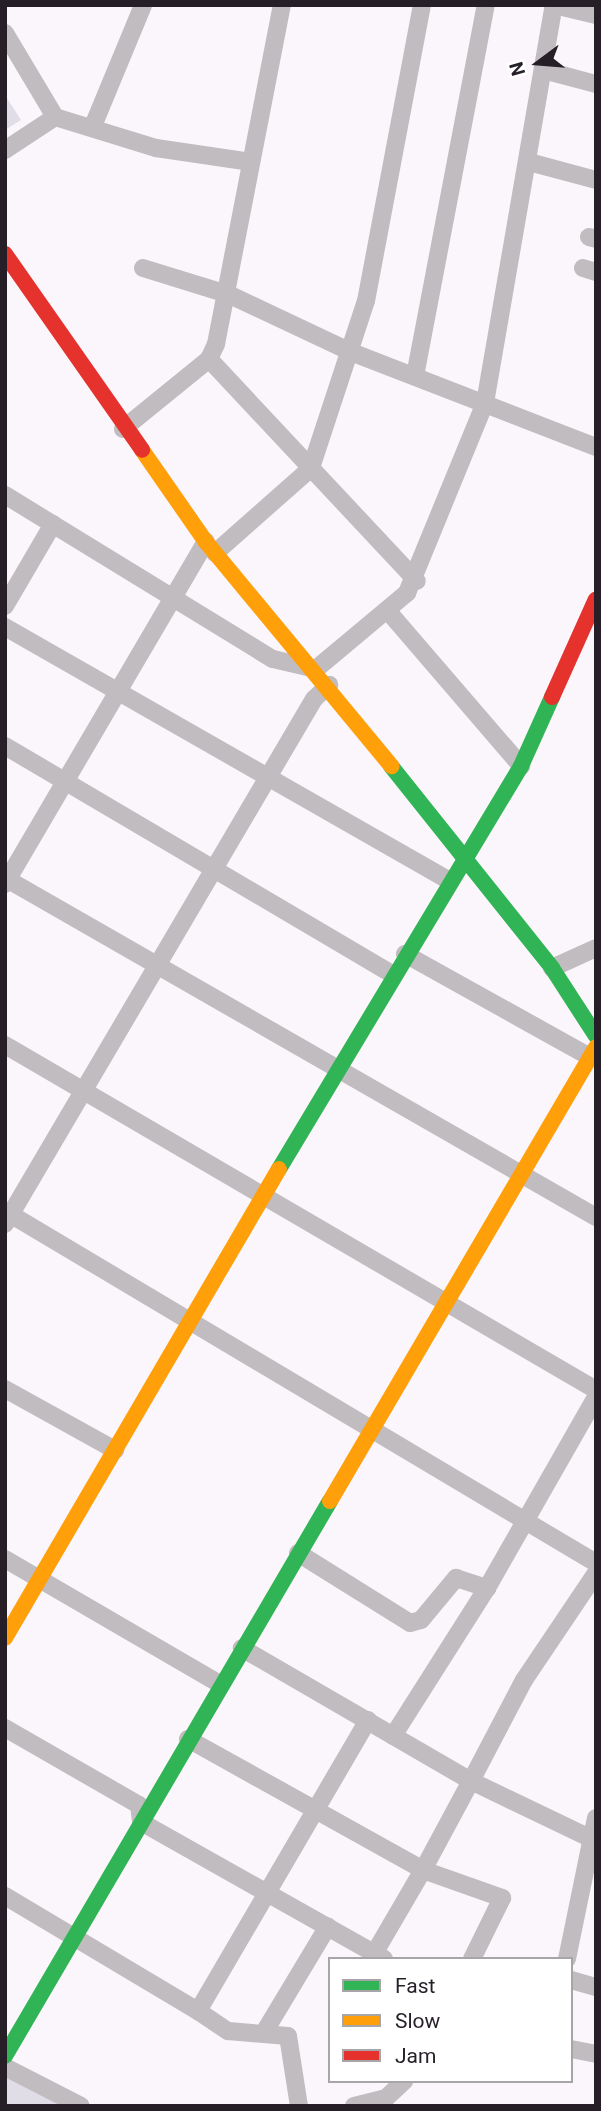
<!DOCTYPE html>
<html>
<head>
<meta charset="utf-8">
<style>
	body { margin:0 }
	#map { position:relative; width:601px; height:2111px; overflow:hidden; background:#faf6fb; font-family:Roboto,sans-serif }
	div>[style] { position:absolute }
	.building>* { inset:0; background:#e1dde6 }
	.street>* { height:18px; margin:-9px; padding:0 9px; transform-origin:9px; border-radius:9px; background:#c1bcbf }
	.fast>* { height:16px; margin:-8px; padding:0 8px; transform-origin:8px; border-radius:8px; background:#30b455 }
	.slow>* { height:16px; margin:-8px; padding:0 8px; transform-origin:8px; border-radius:8px; background:#ff9f0a }
	.jam>* { height:16px; margin:-8px; padding:0 8px; transform-origin:8px; border-radius:8px; background:#e5322d }
	span { translate:-50% -50%; white-space:nowrap; text-align:center; line-height:1.15; -webkit-text-stroke:6px #fff; paint-order:stroke }
	.frame { position:absolute; inset:0; border:7px solid #261f28; pointer-events:none }
	.legend { position:absolute; left:328px; top:1957px; width:245px; height:126px; box-sizing:border-box; background:#fff; border:2px solid #a8a5a9; margin:0; padding:9px 12px; list-style:none; font-size:21px; color:#261f28 }
	.legend li { display:flex; align-items:center; gap:14px; height:35px }
	.legend b { width:35px; border:2px solid #a8a5a9 }
	.north { position:absolute; left:503px; top:28px; width:70px; height:70px; -webkit-text-stroke:5px #fff; paint-order:stroke; rotate:254deg; font-size:19px; font-weight:700; line-height:28px; text-align:center; color:#261f28 }
	.north::after { content:''; display:block; margin:auto; width:24px; height:32px; background:#261f28; clip-path:polygon(50% 0,100% 100%,50% 72%,0 100%) }
</style>
</head>
<body>
<div id="map">
	<div class="building">
		<div style="clip-path:polygon(5px 95px,21px 120px,5px 130px)"></div>
		<div style="clip-path:polygon(5px 2074px,61px 2106px,5px 2106px)"></div>
	</div>
	<div class="street">
		<div style="left:554px;top:5px;width:43px;rotate:13.4deg"></div>
		<div style="left:5px;top:33px;width:98px;rotate:59.2deg"></div>
		<div style="left:547px;top:71px;width:51px;rotate:14.9deg"></div>
		<div style="left:93px;top:126px;width:131px;rotate:-67.5deg"></div>
		<div style="left:5px;top:150px;width:60px;rotate:-33.4deg"></div>
		<div style="left:55px;top:117px;width:106px;rotate:17.1deg"></div>
		<div style="left:156px;top:148px;width:96px;rotate:8.4deg"></div>
		<div style="left:529px;top:162px;width:69px;rotate:15deg"></div>
		<div style="left:589px;top:237px;width:7px;rotate:16deg"></div>
		<div style="left:143px;top:268px;width:91px;rotate:17.2deg"></div>
		<div style="left:230px;top:295px;width:134px;rotate:25.2deg"></div>
		<div style="left:351px;top:352px;width:263px;rotate:21.2deg"></div>
		<div style="left:583px;top:268px;width:14px;rotate:17deg"></div>
		<div style="left:209px;top:359px;width:304px;rotate:46.9deg"></div>
		<div style="left:415px;top:376px;width:378px;rotate:-79.2deg"></div>
		<div style="left:123px;top:429px;width:111px;rotate:-39.1deg"></div>
		<div style="left:209px;top:359px;width:17px;rotate:-65deg"></div>
		<div style="left:216px;top:344px;width:345px;rotate:-79deg"></div>
		<div style="left:5px;top:495px;width:314px;rotate:31.5deg"></div>
		<div style="left:273px;top:659px;width:44px;rotate:13.1deg"></div>
		<div style="left:316px;top:669px;width:119px;rotate:-39.9deg"></div>
		<div style="left:407px;top:593px;width:205px;rotate:-67.7deg"></div>
		<div style="left:485px;top:403px;width:404px;rotate:-80.2deg"></div>
		<div style="left:215px;top:553px;width:128px;rotate:-41.5deg"></div>
		<div style="left:311px;top:468px;width:176px;rotate:-71.8deg"></div>
		<div style="left:366px;top:301px;width:301px;rotate:-79.3deg"></div>
		<div style="left:5px;top:606px;width:95px;rotate:-59.7deg"></div>
		<div style="left:387px;top:610px;width:206px;rotate:49.3deg"></div>
		<div style="left:5px;top:627px;width:510px;rotate:29.73deg"></div>
		<div style="left:5px;top:746px;width:451px;rotate:30.5deg"></div>
		<div style="left:5px;top:878px;width:681px;rotate:29.84deg"></div>
		<div style="left:5px;top:884px;width:397px;rotate:-59.6deg"></div>
		<div style="left:405px;top:954px;width:212px;rotate:29.1deg"></div>
		<div style="left:552px;top:968px;width:48px;rotate:-24.4deg"></div>
		<div style="left:5px;top:1045px;width:684px;rotate:30.27deg"></div>
		<div style="left:5px;top:1211px;width:688px;rotate:30.78deg"></div>
		<div style="left:5px;top:1224px;width:609px;rotate:-59.52deg"></div>
		<div style="left:314px;top:699px;width:21px;rotate:-43deg"></div>
		<div style="left:5px;top:1389px;width:126px;rotate:29deg"></div>
		<div style="left:298px;top:1553px;width:132px;rotate:32deg"></div>
		<div style="left:410px;top:1623px;width:11px;rotate:-15deg"></div>
		<div style="left:421px;top:1620px;width:55px;rotate:-50.2deg"></div>
		<div style="left:456px;top:1578px;width:33px;rotate:18deg"></div>
		<div style="left:487px;top:1588px;width:220px;rotate:-60.3deg"></div>
		<div style="left:5px;top:1559px;width:249px;rotate:30.2deg"></div>
		<div style="left:596px;top:1573px;width:129px;rotate:123.9deg"></div>
		<div style="left:524px;top:1680px;width:114px;rotate:117.7deg"></div>
		<div style="left:471px;top:1781px;width:139px;rotate:25.6deg"></div>
		<div style="left:5px;top:1728px;width:155px;rotate:29.9deg"></div>
		<div style="left:139px;top:1805px;width:17px;rotate:83deg"></div>
		<div style="left:141px;top:1822px;width:279px;rotate:29.4deg"></div>
		<div style="left:393px;top:1736px;width:175px;rotate:-57.6deg"></div>
		<div style="left:188px;top:1739px;width:269px;rotate:29.1deg"></div>
		<div style="left:423px;top:1870px;width:101px;rotate:-61.7deg"></div>
		<div style="left:471px;top:1781px;width:265px;rotate:-149.9deg"></div>
		<div style="left:5px;top:1896px;width:225px;rotate:30.8deg"></div>
		<div style="left:198px;top:2011px;width:337px;rotate:-59.7deg"></div>
		<div style="left:371px;top:1959px;width:103px;rotate:-59.7deg"></div>
		<div style="left:423px;top:1870px;width:84px;rotate:19.5deg"></div>
		<div style="left:502px;top:1898px;width:68px;rotate:116.2deg"></div>
		<div style="left:567px;top:1959px;width:144px;rotate:-78.4deg"></div>
		<div style="left:571px;top:1980px;width:26px;rotate:16deg"></div>
		<div style="left:198px;top:2011px;width:36px;rotate:34deg"></div>
		<div style="left:228px;top:2031px;width:60px;rotate:4.8deg"></div>
		<div style="left:288px;top:2036px;width:71px;rotate:81.1deg"></div>
		<div style="left:265px;top:2031px;width:122px;rotate:-59deg"></div>
		<div style="left:571px;top:2049px;width:25px;rotate:11deg"></div>
		<div style="left:5px;top:2067px;width:85px;rotate:27.2deg"></div>
		<div style="left:354px;top:2106px;width:33px;rotate:-14deg"></div>
		<div style="left:386px;top:2098px;width:25px;rotate:-43deg"></div>
	</div>
	<div class="fast">
		<div style="left:391px;top:766px;width:258px;rotate:51.4deg"></div>
		<div style="left:552px;top:968px;width:81px;rotate:57.1deg"></div>
		<div style="left:279px;top:1169px;width:470px;rotate:-59deg"></div>
		<div style="left:521px;top:766px;width:76px;rotate:-65.8deg"></div>
		<div style="left:5px;top:2056px;width:643px;rotate:-59.65deg"></div>
	</div>
	<div class="slow">
		<div style="left:142px;top:450px;width:112px;rotate:55.2deg"></div>
		<div style="left:206px;top:542px;width:291px;rotate:50.4deg"></div>
		<div style="left:330px;top:1501px;width:526px;rotate:-59.63deg"></div>
		<div style="left:5px;top:1638px;width:543px;rotate:-59.71deg"></div>
	</div>
	<div class="jam">
		<div style="left:5px;top:254px;width:239px;rotate:55deg"></div>
		<div style="left:552px;top:697px;width:107px;rotate:-65.8deg"></div>
	</div>
	<div class="frame"></div>
	<ul class="legend">
	<li><b style="height:9px;background:#30b455"></b>Fast</li>
	<li><b style="height:9px;background:#ff9f0a"></b>Slow</li>
	<li><b style="height:9px;background:#e5322d"></b>Jam</li>
	</ul>
	<div class="north">N</div>
</div>
</body>
</html>
